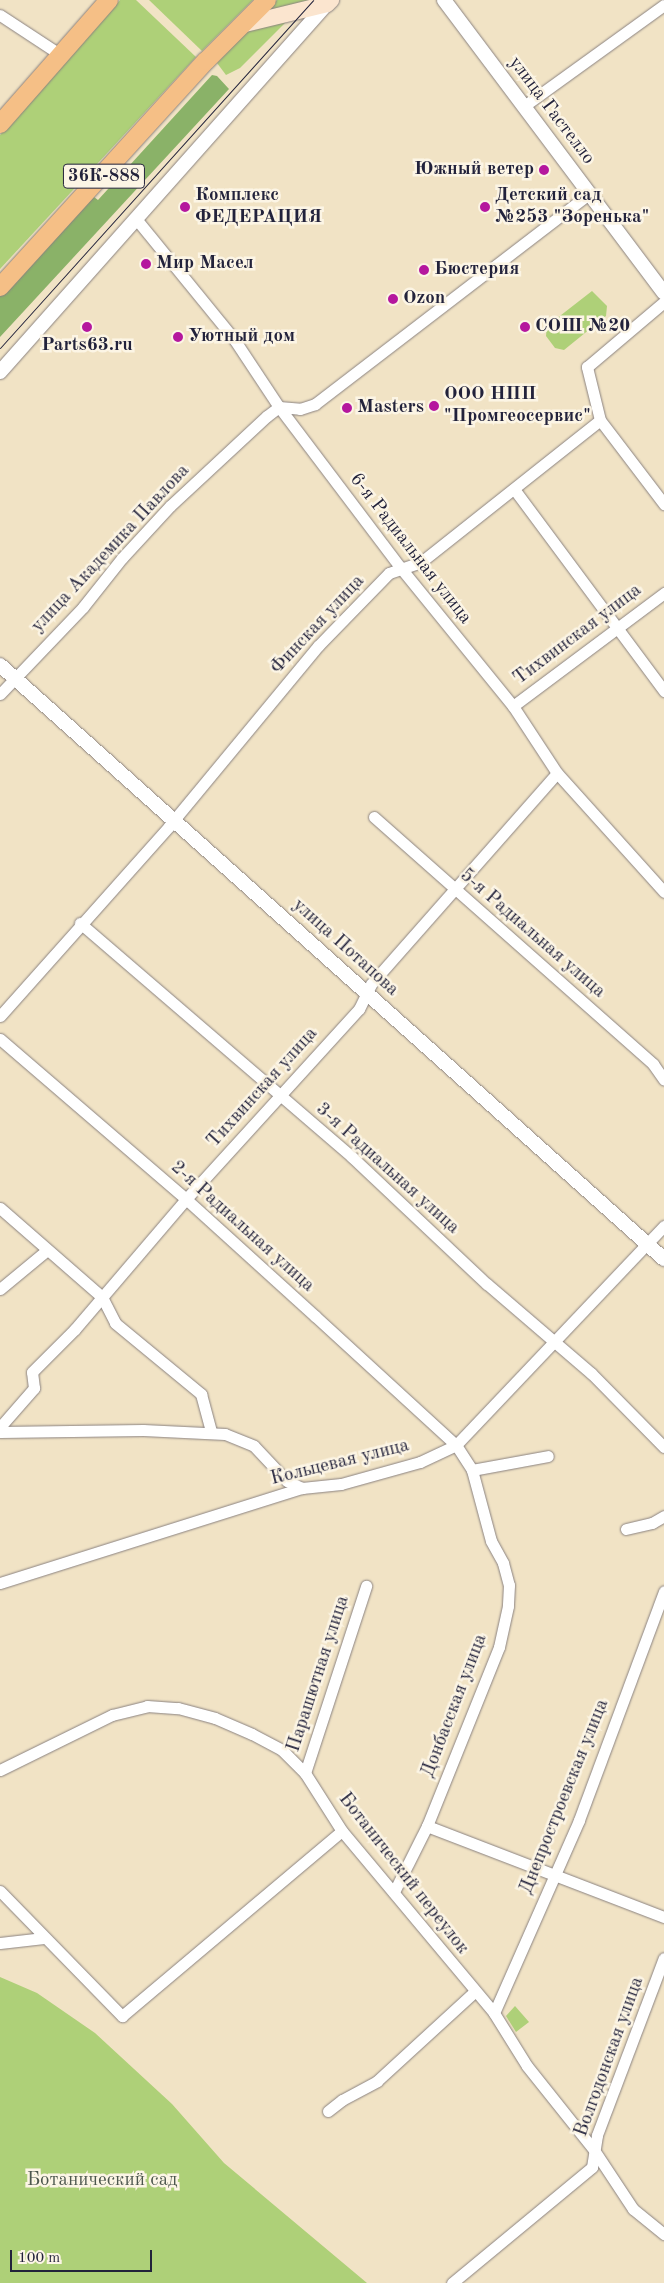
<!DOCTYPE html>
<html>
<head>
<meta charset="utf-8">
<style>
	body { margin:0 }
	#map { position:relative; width:664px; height:2283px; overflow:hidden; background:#f1e3c5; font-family:"Old Standard TT",serif }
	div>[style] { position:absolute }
	.green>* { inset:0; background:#aed078 }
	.forest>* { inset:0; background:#8ab268 }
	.roads { filter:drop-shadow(0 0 1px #8a8280) drop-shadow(0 0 1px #8a8280) }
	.minor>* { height:11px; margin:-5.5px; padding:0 5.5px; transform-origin:5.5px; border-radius:5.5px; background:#fff }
	.tertiary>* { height:14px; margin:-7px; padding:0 7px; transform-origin:7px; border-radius:7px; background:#fff }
	.secondary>* { height:16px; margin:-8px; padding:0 8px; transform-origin:8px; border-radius:8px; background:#fbe5cf }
	.primary>* { height:18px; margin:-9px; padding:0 9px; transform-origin:9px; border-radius:9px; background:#f5bf86 }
	.tram>* { height:1px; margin:-0.5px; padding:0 0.5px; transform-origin:0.5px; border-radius:0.5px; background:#22223b }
	.dots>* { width:14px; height:14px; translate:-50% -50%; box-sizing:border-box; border:2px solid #fcf5e5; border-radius:50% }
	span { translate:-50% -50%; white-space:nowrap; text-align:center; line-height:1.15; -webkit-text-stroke:5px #fcf5e5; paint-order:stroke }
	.shield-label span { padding:1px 4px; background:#fcf5e5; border:1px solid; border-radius:4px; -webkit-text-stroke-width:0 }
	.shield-label { font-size:18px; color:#22223b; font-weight:700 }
	.street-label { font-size:19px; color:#22223b }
	.poi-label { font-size:19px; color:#22223b; font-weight:700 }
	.right { translate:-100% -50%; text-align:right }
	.left { translate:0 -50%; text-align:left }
	.park-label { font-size:19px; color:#4c564d }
	.scale { position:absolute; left:10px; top:2250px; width:142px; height:22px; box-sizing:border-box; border:2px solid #22223b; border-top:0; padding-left:6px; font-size:15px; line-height:18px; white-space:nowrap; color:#22223b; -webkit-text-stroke:4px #fcf5e5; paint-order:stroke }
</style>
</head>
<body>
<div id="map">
	<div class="green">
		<div style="clip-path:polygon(120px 0,136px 0,196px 57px,0 269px,0 135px)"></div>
		<div style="clip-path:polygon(149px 0,253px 0,202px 51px)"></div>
		<div style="clip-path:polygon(277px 0,308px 0,240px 68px,226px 75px,217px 63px)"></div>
		<div style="clip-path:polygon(592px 291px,607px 306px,606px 316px,564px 350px,555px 348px,546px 336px,547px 326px)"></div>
		<div style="clip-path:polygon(0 1977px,37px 1993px,95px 2033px,172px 2104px,224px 2163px,367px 2283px,0 2283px)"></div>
		<div style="clip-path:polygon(515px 2006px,529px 2022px,516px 2032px,506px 2016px)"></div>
	</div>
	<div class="forest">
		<div style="clip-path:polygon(212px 75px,217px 76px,229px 89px,0 337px,0 294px,94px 197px,98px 200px)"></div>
	</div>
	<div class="roads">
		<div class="minor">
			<div style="left:0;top:15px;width:73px;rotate:33.3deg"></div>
			<div style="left:524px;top:106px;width:173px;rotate:-35.8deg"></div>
			<div style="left:137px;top:220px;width:154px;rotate:50.8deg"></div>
			<div style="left:234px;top:339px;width:82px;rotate:56.5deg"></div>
			<div style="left:279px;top:407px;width:201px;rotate:52.9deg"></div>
			<div style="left:400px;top:567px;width:179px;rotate:50.9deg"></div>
			<div style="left:513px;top:706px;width:80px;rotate:56.7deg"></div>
			<div style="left:557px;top:773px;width:160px;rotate:48deg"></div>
			<div style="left:600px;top:420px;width:106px;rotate:52.7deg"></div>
			<div style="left:514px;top:489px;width:252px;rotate:53.4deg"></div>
			<div style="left:0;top:694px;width:120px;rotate:-46.3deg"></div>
			<div style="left:83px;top:607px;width:63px;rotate:-51.5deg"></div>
			<div style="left:122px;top:558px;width:71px;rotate:-47.3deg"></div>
			<div style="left:170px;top:506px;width:132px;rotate:-42.9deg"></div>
			<div style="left:267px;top:416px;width:15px;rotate:-37deg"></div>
			<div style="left:279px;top:407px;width:21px;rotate:5deg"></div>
			<div style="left:300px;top:409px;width:16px;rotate:-18deg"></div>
			<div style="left:315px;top:404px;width:345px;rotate:-37.5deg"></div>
			<div style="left:513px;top:706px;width:189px;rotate:-36.8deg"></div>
			<div style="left:374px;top:817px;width:373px;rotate:41.5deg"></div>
			<div style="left:653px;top:1064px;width:19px;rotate:55deg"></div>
			<div style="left:80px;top:923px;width:359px;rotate:40.7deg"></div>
			<div style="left:352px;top:1157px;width:185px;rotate:43.3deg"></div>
			<div style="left:487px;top:1284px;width:137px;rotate:40.6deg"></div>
			<div style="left:591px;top:1373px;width:104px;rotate:45.4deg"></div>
			<div style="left:0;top:1016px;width:254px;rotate:-48.3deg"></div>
			<div style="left:169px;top:826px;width:234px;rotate:-50.4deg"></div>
			<div style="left:318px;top:646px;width:102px;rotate:-45.8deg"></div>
			<div style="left:389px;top:573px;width:34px;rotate:-19deg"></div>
			<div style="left:421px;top:562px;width:228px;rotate:-38.4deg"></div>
			<div style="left:600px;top:420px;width:55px;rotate:-103.8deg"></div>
			<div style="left:587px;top:367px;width:101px;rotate:-40.2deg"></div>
			<div style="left:0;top:1039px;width:245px;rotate:40.7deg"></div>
			<div style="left:186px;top:1199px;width:174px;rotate:42.2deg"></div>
			<div style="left:315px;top:1316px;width:191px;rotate:42.5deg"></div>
			<div style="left:456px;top:1445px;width:30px;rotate:57deg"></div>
			<div style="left:472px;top:1470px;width:73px;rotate:75deg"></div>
			<div style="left:491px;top:1541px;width:25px;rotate:61deg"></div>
			<div style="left:503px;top:1563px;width:23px;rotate:75deg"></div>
			<div style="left:509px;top:1585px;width:21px;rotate:93deg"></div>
			<div style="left:508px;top:1606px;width:42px;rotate:102.4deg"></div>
			<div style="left:499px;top:1647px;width:193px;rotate:111.9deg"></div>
			<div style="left:427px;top:1826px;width:74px;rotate:116.6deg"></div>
			<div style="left:0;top:1208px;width:135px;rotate:41.1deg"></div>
			<div style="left:102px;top:1297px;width:29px;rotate:63deg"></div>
			<div style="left:115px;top:1323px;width:112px;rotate:39.5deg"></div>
			<div style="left:201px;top:1394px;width:39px;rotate:75deg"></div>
			<div style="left:0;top:1289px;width:60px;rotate:-39.6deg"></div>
			<div style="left:0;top:1427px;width:52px;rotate:-48.9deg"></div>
			<div style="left:34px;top:1388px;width:16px;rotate:-97deg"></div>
			<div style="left:32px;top:1372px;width:61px;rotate:-45deg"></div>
			<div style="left:75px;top:1329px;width:171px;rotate:-49.5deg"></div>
			<div style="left:186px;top:1199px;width:257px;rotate:-47.7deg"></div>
			<div style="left:359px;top:1009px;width:28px;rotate:-64deg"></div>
			<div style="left:371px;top:984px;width:281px;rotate:-48.6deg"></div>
			<div style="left:0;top:1432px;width:143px;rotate:-0.8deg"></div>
			<div style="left:143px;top:1430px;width:82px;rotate:2.8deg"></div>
			<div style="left:225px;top:1434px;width:31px;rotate:22deg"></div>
			<div style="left:254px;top:1446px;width:48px;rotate:46.7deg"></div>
			<div style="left:287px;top:1481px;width:17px;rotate:25deg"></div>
			<div style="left:472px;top:1470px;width:77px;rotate:-10.4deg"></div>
			<div style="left:626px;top:1529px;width:27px;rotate:-13deg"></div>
			<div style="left:652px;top:1523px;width:14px;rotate:-30deg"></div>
			<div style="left:0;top:1583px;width:317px;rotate:-17.5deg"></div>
			<div style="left:302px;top:1488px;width:39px;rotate:-6deg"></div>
			<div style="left:341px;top:1484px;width:82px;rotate:-15.6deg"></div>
			<div style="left:420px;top:1462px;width:40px;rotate:-25deg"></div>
			<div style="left:456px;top:1445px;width:302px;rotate:-46.5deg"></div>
			<div style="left:0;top:1770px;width:125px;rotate:-26.2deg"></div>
			<div style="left:112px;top:1715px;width:36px;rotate:-14deg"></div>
			<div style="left:147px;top:1706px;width:31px;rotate:4deg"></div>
			<div style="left:178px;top:1708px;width:38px;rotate:15deg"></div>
			<div style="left:215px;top:1718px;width:40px;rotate:23.4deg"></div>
			<div style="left:252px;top:1734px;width:34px;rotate:28deg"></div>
			<div style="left:282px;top:1750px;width:33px;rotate:45deg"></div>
			<div style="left:305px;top:1773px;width:69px;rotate:57.5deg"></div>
			<div style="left:342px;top:1831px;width:237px;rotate:50.1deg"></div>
			<div style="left:494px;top:2013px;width:62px;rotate:58.1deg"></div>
			<div style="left:527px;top:2066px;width:107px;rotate:51.4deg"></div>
			<div style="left:594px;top:2150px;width:71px;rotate:56.5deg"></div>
			<div style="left:633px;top:2209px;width:40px;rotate:39deg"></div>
			<div style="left:305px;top:1773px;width:197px;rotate:-71.9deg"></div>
			<div style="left:427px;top:1826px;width:254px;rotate:21deg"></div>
			<div style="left:0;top:1891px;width:175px;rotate:45.7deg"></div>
			<div style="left:122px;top:2016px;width:287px;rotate:-40.1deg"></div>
			<div style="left:0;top:1943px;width:44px;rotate:-6.5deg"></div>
			<div style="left:494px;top:2013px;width:211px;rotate:-66.2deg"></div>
			<div style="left:579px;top:1820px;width:244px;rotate:-69.6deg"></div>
			<div style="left:328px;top:2111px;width:18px;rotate:-38deg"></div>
			<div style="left:342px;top:2100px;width:40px;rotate:-28deg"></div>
			<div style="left:377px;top:2081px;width:132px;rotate:-42.5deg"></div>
			<div style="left:452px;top:2283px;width:182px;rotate:-39.6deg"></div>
			<div style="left:592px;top:2167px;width:32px;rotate:-81deg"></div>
			<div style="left:597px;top:2135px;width:189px;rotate:-69.3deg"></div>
		</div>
		<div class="tertiary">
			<div style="left:444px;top:0;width:366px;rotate:53.1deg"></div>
			<div style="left:0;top:372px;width:492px;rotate:-48.4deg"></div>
			<div style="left:0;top:665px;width:891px;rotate:41.82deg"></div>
		</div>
		<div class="secondary">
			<div style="left:245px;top:24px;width:84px;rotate:-13.7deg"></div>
			<div style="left:327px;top:4px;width:6px;rotate:-45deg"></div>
		</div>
		<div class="primary">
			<div style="left:0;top:124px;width:165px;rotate:-48.7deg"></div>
			<div style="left:0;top:287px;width:306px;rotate:-47.7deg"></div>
			<div style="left:206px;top:61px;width:86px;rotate:-45deg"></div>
		</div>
	</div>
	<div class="tram">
		<div style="left:0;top:348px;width:468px;rotate:-48deg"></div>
	</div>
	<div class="dots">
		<div style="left:544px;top:170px;background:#b5179e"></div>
		<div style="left:185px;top:207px;background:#b5179e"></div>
		<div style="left:485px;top:207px;background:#b5179e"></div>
		<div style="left:146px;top:264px;background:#b5179e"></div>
		<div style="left:424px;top:270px;background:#b5179e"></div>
		<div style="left:393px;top:299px;background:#b5179e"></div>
		<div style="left:87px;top:327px;background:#b5179e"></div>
		<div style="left:525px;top:327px;background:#b5179e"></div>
		<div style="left:178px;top:337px;background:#b5179e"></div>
		<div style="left:434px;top:406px;background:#b5179e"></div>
		<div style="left:347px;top:408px;background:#b5179e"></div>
	</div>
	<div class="shield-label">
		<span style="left:104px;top:176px">36К-888</span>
	</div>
	<div class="street-label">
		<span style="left:551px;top:111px;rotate:53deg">улица Гастелло</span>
		<span style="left:111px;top:549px;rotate:-47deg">улица Академика Павлова</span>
		<span style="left:410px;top:549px;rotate:52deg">6-я Радиальная улица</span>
		<span style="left:318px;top:625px;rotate:-47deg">Финская улица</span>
		<span style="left:578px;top:635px;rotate:-37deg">Тихвинская улица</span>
		<span style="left:532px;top:934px;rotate:41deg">5-я Радиальная улица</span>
		<span style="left:345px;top:948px;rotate:42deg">улица Потапова</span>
		<span style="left:263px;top:1088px;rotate:-48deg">Тихвинская улица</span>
		<span style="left:387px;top:1169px;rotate:42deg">3-я Радиальная улица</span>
		<span style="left:242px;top:1227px;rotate:42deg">2-я Радиальная улица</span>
		<span style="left:340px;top:1463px;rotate:-14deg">Кольцевая улица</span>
		<span style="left:319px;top:1674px;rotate:-72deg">Парашютная улица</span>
		<span style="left:455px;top:1706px;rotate:-69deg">Донбасская улица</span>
		<span style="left:565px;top:1797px;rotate:-68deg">Днепростроевская улица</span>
		<span style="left:403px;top:1874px;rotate:52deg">Ботанический переулок</span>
		<span style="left:610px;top:2057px;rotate:-70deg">Волгодонская улица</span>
	</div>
	<div class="poi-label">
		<span class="right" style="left:534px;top:170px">Южный ветер</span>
		<span class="left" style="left:195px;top:207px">Комплекс<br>ФЕДЕРАЦИЯ</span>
		<span class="left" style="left:495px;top:207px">Детский сад<br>№253 "Зоренька"</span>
		<span class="left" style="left:156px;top:264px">Мир Масел</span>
		<span class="left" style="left:434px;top:270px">Бюстерия</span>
		<span class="left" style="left:403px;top:299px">Ozon</span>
		<span class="left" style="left:535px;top:327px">СОШ №20</span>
		<span class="left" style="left:188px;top:337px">Уютный дом</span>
		<span style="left:87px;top:346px">Parts63.ru</span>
		<span class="left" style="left:444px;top:406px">ООО НПП<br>"Промгеосервис"</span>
		<span class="left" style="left:357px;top:408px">Masters</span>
	</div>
	<div class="park-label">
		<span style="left:102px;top:2181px">Ботанический сад</span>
	</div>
	<div class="scale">100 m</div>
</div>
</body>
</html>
